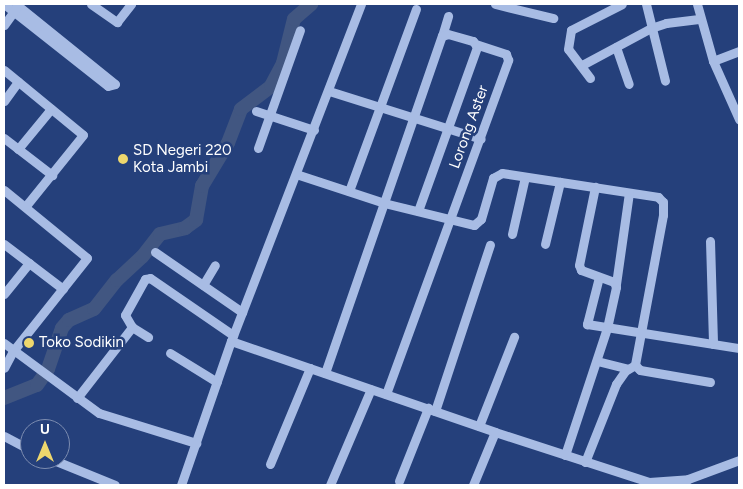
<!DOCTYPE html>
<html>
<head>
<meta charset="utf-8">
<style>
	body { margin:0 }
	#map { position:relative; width:743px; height:489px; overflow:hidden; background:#25407b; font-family:Figtree,sans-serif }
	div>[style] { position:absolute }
	.river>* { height:14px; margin:-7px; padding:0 7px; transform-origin:7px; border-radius:7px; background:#415681 }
	.minor>* { height:9px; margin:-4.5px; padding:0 4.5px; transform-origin:4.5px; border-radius:4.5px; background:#a8bce4 }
	.dots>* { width:14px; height:14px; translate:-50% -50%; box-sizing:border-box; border:2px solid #25407b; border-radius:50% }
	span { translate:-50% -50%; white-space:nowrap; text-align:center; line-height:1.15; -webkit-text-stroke:5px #25407b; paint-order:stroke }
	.street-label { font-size:15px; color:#fff }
	.poi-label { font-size:15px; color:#fff }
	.left { translate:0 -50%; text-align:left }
	.frame { position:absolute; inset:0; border:5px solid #fff; pointer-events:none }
	.north { position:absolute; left:20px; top:419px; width:50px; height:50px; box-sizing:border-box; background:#25407b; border:1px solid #7c8cb0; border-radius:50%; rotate:0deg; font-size:14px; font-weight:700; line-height:20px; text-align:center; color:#fff }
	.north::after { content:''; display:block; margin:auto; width:18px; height:22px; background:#eed76d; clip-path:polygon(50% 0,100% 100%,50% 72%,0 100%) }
</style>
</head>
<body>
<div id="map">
	<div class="river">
		<div style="left:4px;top:398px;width:35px;rotate:-22deg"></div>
		<div style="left:37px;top:385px;width:19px;rotate:-55deg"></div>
		<div style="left:48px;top:369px;width:43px;rotate:-71.1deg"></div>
		<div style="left:62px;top:328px;width:11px;rotate:-49deg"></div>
		<div style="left:69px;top:320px;width:27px;rotate:-24deg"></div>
		<div style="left:94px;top:309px;width:37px;rotate:-52deg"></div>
		<div style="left:117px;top:280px;width:34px;rotate:-43deg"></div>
		<div style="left:142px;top:257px;width:29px;rotate:-52deg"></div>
		<div style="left:160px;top:234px;width:26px;rotate:-13deg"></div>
		<div style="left:185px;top:228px;width:14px;rotate:-36deg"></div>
		<div style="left:196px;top:220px;width:35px;rotate:-80deg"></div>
		<div style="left:202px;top:186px;width:50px;rotate:-58.8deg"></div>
		<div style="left:228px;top:143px;width:36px;rotate:-69deg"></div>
		<div style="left:241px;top:109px;width:38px;rotate:-37deg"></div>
		<div style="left:271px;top:86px;width:26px;rotate:-62deg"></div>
		<div style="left:283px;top:63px;width:45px;rotate:-76deg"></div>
		<div style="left:294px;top:19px;width:23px;rotate:-41deg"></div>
	</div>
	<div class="minor">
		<div style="left:4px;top:4px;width:132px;rotate:38.3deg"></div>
		<div style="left:108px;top:86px;width:7px;rotate:-16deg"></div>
		<div style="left:115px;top:84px;width:127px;rotate:-141.1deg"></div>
		<div style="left:91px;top:4px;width:32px;rotate:35deg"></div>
		<div style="left:117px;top:22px;width:23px;rotate:-52deg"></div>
		<div style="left:495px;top:4px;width:60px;rotate:13.6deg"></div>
		<div style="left:646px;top:4px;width:79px;rotate:76.1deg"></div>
		<div style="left:697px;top:4px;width:59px;rotate:74.3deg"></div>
		<div style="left:713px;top:61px;width:64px;rotate:65.9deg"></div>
		<div style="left:4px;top:25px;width:22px;rotate:-54deg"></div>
		<div style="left:442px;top:36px;width:21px;rotate:-73deg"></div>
		<div style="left:616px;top:47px;width:39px;rotate:71deg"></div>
		<div style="left:713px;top:61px;width:28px;rotate:-21deg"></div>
		<div style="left:582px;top:65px;width:78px;rotate:-28.2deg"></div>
		<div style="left:651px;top:28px;width:16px;rotate:-18deg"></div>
		<div style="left:666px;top:23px;width:33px;rotate:-7deg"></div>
		<div style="left:4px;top:70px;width:102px;rotate:39.4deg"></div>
		<div style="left:83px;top:135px;width:92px;rotate:128.9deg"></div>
		<div style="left:590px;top:78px;width:36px;rotate:-127deg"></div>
		<div style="left:568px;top:49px;width:19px;rotate:-81deg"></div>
		<div style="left:571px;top:30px;width:57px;rotate:-27deg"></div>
		<div style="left:329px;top:91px;width:159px;rotate:17.5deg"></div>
		<div style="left:4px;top:101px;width:24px;rotate:-54deg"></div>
		<div style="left:256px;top:111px;width:61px;rotate:18.1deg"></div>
		<div style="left:4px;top:138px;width:61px;rotate:37.6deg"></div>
		<div style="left:258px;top:148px;width:125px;rotate:-70.4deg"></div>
		<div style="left:18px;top:149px;width:52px;rotate:-50.5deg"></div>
		<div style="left:296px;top:174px;width:93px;rotate:18.2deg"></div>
		<div style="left:384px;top:203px;width:93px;rotate:13.7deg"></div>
		<div style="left:474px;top:225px;width:9px;rotate:-41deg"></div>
		<div style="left:481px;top:219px;width:43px;rotate:-73.7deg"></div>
		<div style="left:493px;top:178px;width:10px;rotate:-29deg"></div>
		<div style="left:502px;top:173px;width:158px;rotate:8.7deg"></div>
		<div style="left:658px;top:197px;width:7px;rotate:45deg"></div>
		<div style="left:663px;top:202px;width:13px;rotate:90deg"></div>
		<div style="left:663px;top:215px;width:153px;rotate:100.6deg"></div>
		<div style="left:635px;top:365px;width:7px;rotate:45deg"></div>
		<div style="left:640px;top:370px;width:71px;rotate:9.7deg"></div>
		<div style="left:4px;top:190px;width:107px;rotate:39.3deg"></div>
		<div style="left:87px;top:258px;width:119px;rotate:128.5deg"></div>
		<div style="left:13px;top:351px;width:19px;rotate:118deg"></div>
		<div style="left:349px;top:191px;width:194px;rotate:-69.8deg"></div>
		<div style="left:512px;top:234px;width:58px;rotate:-77.2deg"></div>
		<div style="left:710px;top:241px;width:103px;rotate:88.3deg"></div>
		<div style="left:4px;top:244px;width:74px;rotate:37.3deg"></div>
		<div style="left:545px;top:244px;width:64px;rotate:-76.4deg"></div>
		<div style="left:155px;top:252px;width:106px;rotate:34.6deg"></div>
		<div style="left:599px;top:277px;width:49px;rotate:104.3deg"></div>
		<div style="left:587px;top:324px;width:154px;rotate:9deg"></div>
		<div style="left:616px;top:284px;width:92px;rotate:-81.9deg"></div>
		<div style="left:203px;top:285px;width:23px;rotate:-59deg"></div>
		<div style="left:4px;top:294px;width:40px;rotate:-51deg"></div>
		<div style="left:132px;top:327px;width:19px;rotate:32deg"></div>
		<div style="left:231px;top:341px;width:279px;rotate:19deg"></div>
		<div style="left:4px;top:343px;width:118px;rotate:36.4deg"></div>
		<div style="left:99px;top:413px;width:102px;rotate:17.2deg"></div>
		<div style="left:170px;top:353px;width:55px;rotate:31.7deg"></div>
		<div style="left:597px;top:361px;width:32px;rotate:14deg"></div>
		<div style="left:325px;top:373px;width:357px;rotate:-70.9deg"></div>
		<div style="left:442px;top:36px;width:6px;rotate:-18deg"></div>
		<div style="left:448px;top:34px;width:26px;rotate:16deg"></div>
		<div style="left:473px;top:41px;width:7px;rotate:56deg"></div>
		<div style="left:477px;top:47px;width:174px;rotate:109.8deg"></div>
		<div style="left:386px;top:394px;width:356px;rotate:-69.9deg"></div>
		<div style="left:508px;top:60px;width:6px;rotate:-108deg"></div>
		<div style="left:506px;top:54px;width:32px;rotate:-162deg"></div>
		<div style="left:77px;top:398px;width:90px;rotate:-52.2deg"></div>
		<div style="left:132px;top:327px;width:14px;rotate:-120deg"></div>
		<div style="left:125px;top:315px;width:41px;rotate:-60.9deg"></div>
		<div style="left:145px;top:279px;width:5px;rotate:-11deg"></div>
		<div style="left:150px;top:278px;width:101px;rotate:34.5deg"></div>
		<div style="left:435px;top:411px;width:175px;rotate:-71.7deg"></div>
		<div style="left:479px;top:426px;width:96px;rotate:-68.5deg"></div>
		<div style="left:4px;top:436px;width:30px;rotate:28deg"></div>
		<div style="left:565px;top:455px;width:134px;rotate:-71.7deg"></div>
		<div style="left:607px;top:328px;width:42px;rotate:-77.6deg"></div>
		<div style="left:616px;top:287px;width:5px;rotate:-112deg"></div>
		<div style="left:614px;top:282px;width:35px;rotate:-160deg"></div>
		<div style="left:581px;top:270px;width:5px;rotate:-112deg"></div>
		<div style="left:579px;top:265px;width:80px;rotate:-78.4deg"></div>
		<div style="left:51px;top:459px;width:69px;rotate:22.1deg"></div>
		<div style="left:585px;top:462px;width:84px;rotate:-68.3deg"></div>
		<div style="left:616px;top:384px;width:16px;rotate:-55deg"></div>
		<div style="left:625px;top:371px;width:12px;rotate:-31deg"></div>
		<div style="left:270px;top:464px;width:104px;rotate:-67.4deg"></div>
		<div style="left:399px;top:481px;width:79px;rotate:-68.3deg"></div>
		<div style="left:181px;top:485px;width:152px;rotate:-70.9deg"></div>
		<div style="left:231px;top:341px;width:361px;rotate:-68.9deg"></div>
		<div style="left:330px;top:485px;width:104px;rotate:-66.9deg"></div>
		<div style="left:473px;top:485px;width:57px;rotate:-67.5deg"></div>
		<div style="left:495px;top:432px;width:162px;rotate:18deg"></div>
		<div style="left:649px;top:482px;width:39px;rotate:-4deg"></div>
		<div style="left:688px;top:479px;width:54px;rotate:-20.4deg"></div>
	</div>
	<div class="dots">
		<div style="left:123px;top:159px;background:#eed76d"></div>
		<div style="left:29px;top:343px;background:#eed76d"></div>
	</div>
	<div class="street-label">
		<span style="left:469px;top:127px;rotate:-70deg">Lorong Aster</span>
	</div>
	<div class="poi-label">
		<span class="left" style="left:133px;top:159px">SD Negeri 220<br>Kota Jambi</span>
		<span class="left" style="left:39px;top:343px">Toko Sodikin</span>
	</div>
	<div class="frame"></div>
	<div class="north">U</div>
</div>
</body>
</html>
